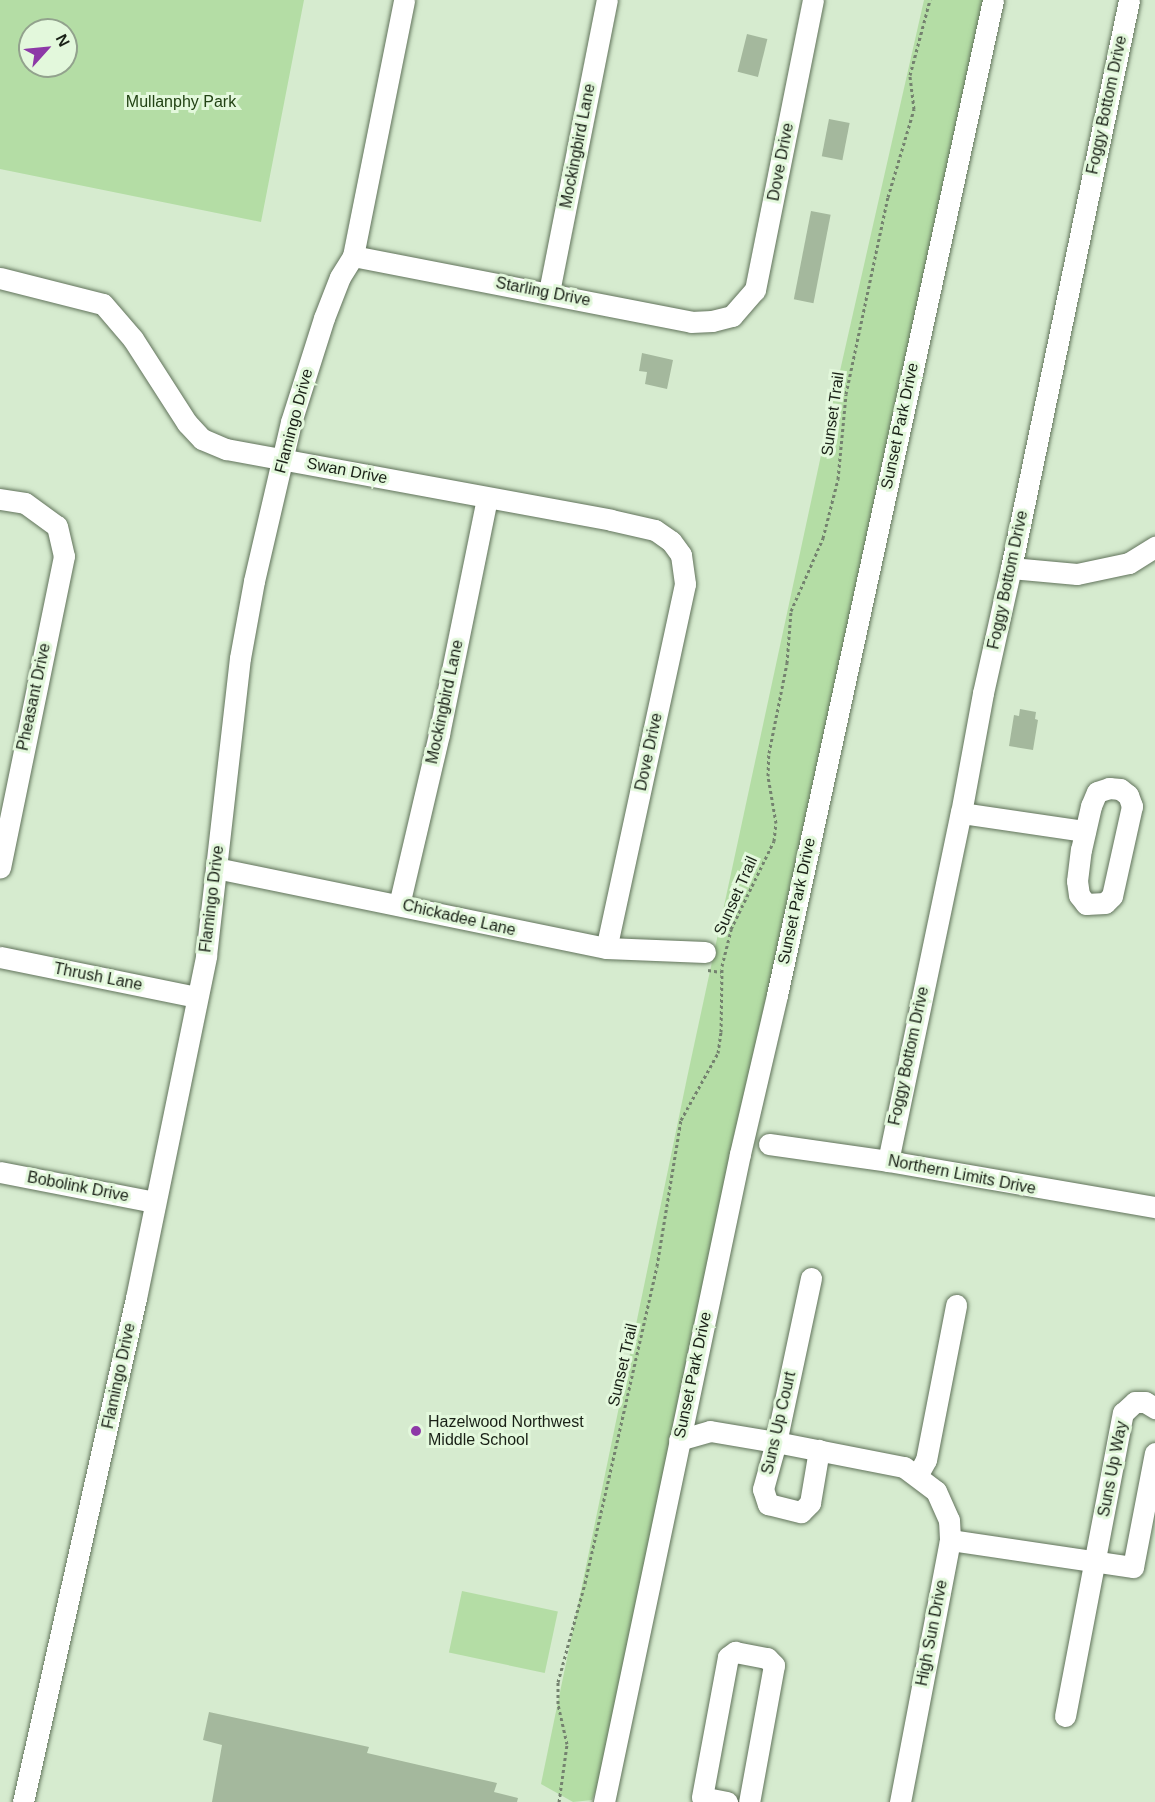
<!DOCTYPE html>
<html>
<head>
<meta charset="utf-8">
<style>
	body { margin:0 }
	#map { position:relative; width:1155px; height:1802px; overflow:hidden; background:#d6ebcf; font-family:Helvetica,sans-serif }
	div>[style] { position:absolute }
	.green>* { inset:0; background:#b4dda5; transform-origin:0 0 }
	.building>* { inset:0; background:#a4b89d; transform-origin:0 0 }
	.path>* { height:3px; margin-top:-1.5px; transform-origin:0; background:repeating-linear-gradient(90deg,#74826f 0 3px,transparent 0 6px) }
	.roads { filter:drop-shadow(0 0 2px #61735b) drop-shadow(0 0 2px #61735b) }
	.minor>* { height:21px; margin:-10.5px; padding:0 10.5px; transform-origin:10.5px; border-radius:10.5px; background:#fff }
	.dots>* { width:16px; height:16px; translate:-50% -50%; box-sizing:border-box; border:3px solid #e3f8dc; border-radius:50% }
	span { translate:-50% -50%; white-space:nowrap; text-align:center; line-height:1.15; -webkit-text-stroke:6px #e3f8dc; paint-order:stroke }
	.park-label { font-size:16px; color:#224214 }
	.street-label { font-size:16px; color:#192016 }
	.poi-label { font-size:16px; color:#192016 }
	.left { translate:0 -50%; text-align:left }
	.north { position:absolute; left:18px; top:18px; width:60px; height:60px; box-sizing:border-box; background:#e3f8dc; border:2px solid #92a28d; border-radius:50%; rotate:63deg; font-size:16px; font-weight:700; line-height:24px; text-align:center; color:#192016 }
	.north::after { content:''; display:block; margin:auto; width:21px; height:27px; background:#8d39a7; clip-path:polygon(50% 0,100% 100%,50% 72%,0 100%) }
</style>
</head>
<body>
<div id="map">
	<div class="green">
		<div style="clip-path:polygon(evenodd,0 0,304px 0,261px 222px,0 169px,0 0,30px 30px,66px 30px,66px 66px,30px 66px,30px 30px)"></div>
		<div style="clip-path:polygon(924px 0,985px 0,597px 1787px,592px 1800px,573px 1802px,541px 1784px,687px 1078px,823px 446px)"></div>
		<div style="left:462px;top:1591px;width:98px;height:63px;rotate:12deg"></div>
	</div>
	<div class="building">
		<div style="left:747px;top:34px;width:21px;height:39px;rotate:14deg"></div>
		<div style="left:829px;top:119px;width:21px;height:38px;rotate:11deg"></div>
		<div style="left:811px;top:211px;width:20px;height:90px;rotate:11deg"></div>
		<div style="clip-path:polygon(642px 353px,673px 360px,667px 389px,645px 384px,647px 372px,639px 371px)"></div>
		<div style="clip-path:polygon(1020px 709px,1036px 712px,1035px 719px,1038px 720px,1033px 750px,1009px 746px,1014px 715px,1019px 716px)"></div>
		<div style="clip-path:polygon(209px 1712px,369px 1747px,367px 1753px,497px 1783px,494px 1792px,518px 1798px,517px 1802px,212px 1802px,222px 1745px,203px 1740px)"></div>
	</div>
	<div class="path">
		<div style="left:708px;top:970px;width:13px;rotate:9deg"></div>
		<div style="left:559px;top:1802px;width:59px;rotate:-82.1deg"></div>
		<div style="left:567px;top:1744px;width:41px;rotate:-102.7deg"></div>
		<div style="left:558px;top:1704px;width:22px;rotate:-90deg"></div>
		<div style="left:558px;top:1682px;width:103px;rotate:-74.7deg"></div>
		<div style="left:585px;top:1583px;width:325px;rotate:-77.2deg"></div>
		<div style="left:657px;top:1266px;width:148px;rotate:-80.7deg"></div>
		<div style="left:681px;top:1120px;width:77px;rotate:-61.1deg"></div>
		<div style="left:718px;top:1053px;width:21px;rotate:-82deg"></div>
		<div style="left:721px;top:1032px;width:66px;rotate:-89.1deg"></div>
		<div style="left:722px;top:966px;width:38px;rotate:-76deg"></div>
		<div style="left:731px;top:929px;width:98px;rotate:-64deg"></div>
		<div style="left:774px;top:841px;width:18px;rotate:-84deg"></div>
		<div style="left:776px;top:823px;width:48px;rotate:-99.7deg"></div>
		<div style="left:768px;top:776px;width:23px;rotate:-88deg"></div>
		<div style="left:769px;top:753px;width:92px;rotate:-78.7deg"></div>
		<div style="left:787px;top:663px;width:52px;rotate:-85.6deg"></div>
		<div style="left:791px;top:611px;width:80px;rotate:-66.3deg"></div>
		<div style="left:823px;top:538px;width:61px;rotate:-75.7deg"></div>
		<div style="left:838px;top:479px;width:85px;rotate:-84.6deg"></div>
		<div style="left:846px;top:394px;width:201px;rotate:-78deg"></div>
		<div style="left:888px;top:197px;width:92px;rotate:-73.5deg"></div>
		<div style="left:914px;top:109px;width:34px;rotate:-97deg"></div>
		<div style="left:910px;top:75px;width:78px;rotate:-75.1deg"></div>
	</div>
	<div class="roads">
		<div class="minor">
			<div style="left:353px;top:256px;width:344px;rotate:11deg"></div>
			<div style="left:691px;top:322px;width:21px;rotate:-3deg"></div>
			<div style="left:712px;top:321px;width:21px;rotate:-14deg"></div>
			<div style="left:732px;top:316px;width:35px;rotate:-49deg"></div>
			<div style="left:755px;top:290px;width:296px;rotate:-78.7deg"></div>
			<div style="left:0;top:278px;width:106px;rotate:14.2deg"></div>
			<div style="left:103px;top:304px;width:46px;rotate:49.4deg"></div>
			<div style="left:133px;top:339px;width:100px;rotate:57.3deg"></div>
			<div style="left:187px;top:423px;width:22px;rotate:47deg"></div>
			<div style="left:202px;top:439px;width:26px;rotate:23deg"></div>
			<div style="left:226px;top:449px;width:391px;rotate:10.4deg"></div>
			<div style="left:611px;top:520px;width:45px;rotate:12.8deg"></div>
			<div style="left:655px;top:530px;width:19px;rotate:35deg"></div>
			<div style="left:671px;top:541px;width:17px;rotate:54deg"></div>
			<div style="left:681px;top:555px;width:29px;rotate:82deg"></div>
			<div style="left:685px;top:584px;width:372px;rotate:102.2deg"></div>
			<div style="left:549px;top:292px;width:298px;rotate:-78.8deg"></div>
			<div style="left:0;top:499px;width:25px;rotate:9deg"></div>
			<div style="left:25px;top:503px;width:39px;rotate:36deg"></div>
			<div style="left:57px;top:526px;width:31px;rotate:77deg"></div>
			<div style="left:64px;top:556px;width:318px;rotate:101.6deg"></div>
			<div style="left:1011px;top:568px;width:66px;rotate:5.2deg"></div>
			<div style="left:1077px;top:574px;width:53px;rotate:-11.9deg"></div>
			<div style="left:1129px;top:563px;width:31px;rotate:-32deg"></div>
			<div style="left:1109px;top:788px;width:11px;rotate:5deg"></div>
			<div style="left:1120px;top:789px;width:10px;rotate:37deg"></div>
			<div style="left:1128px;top:795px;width:12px;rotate:70deg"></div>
			<div style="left:1132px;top:806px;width:92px;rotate:102.5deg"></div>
			<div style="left:1112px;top:896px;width:10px;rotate:135deg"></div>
			<div style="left:1105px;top:903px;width:19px;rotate:177deg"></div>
			<div style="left:1086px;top:904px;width:11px;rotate:-128deg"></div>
			<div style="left:1079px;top:895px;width:14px;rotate:-98deg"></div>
			<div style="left:1077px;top:881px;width:31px;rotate:-83deg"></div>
			<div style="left:1081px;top:850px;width:45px;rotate:-77.2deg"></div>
			<div style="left:1091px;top:806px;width:15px;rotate:-67deg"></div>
			<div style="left:1097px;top:792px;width:13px;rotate:-18deg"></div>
			<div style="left:961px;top:813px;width:125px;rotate:8.3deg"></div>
			<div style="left:216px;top:868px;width:398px;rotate:11.6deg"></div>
			<div style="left:606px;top:948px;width:99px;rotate:2.3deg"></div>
			<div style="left:399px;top:905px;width:176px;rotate:-76.8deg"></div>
			<div style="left:439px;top:734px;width:241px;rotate:-78.5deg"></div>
			<div style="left:0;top:957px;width:200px;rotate:11.5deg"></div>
			<div style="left:769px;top:1144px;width:120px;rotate:8.1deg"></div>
			<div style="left:888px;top:1161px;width:271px;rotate:9.8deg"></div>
			<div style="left:888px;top:1161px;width:356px;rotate:-78.2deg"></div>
			<div style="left:961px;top:813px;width:122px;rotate:-79.6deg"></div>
			<div style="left:983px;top:693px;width:128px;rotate:-77.4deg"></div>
			<div style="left:1011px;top:568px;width:580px;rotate:-78.26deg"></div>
			<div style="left:0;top:1172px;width:158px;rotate:11deg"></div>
			<div style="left:811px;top:1278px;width:168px;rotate:102deg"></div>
			<div style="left:776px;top:1442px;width:49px;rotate:105.5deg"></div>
			<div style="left:763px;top:1489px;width:16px;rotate:72deg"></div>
			<div style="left:768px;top:1504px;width:34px;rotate:14deg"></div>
			<div style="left:801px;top:1512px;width:13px;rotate:-45deg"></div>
			<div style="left:810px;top:1503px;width:54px;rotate:-80.4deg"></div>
			<div style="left:679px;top:1440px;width:32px;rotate:-16deg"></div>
			<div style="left:710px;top:1431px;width:67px;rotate:9.5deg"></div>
			<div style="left:776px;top:1442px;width:130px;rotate:11.1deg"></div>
			<div style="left:904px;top:1467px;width:40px;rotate:37deg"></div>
			<div style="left:936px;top:1491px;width:32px;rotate:66deg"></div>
			<div style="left:949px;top:1520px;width:20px;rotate:87deg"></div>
			<div style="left:950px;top:1540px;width:267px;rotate:100.8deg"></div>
			<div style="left:917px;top:1476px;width:18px;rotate:-61deg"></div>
			<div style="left:926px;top:1460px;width:158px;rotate:-79deg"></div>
			<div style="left:950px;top:1540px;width:185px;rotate:8.4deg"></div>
			<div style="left:1133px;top:1567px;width:116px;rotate:-79.1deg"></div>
			<div style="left:1065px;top:1716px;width:309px;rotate:-79.2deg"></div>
			<div style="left:1123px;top:1413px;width:16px;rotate:-43deg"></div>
			<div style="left:1135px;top:1402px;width:10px"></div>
			<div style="left:1145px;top:1402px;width:12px;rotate:31deg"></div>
			<div style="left:23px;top:1802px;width:517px;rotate:-77.36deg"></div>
			<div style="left:136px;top:1298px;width:349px;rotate:-78.4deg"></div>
			<div style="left:206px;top:956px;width:300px;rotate:-83.5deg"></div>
			<div style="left:240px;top:658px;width:78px;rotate:-79.7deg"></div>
			<div style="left:254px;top:581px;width:163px;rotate:-76.9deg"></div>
			<div style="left:291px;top:422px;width:109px;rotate:-72.4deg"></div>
			<div style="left:324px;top:318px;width:44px;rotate:-68.7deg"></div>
			<div style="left:340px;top:277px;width:25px;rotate:-58deg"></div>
			<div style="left:353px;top:256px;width:261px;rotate:-78.7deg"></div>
			<div style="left:604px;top:1802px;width:662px;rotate:-78.15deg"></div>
			<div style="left:740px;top:1154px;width:163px;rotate:-76.9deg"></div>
			<div style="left:777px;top:995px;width:1018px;rotate:-77.75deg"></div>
			<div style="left:727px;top:1802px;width:25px;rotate:-169deg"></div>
			<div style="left:702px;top:1797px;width:142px;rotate:-79.5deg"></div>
			<div style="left:728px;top:1657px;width:9px;rotate:-36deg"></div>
			<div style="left:735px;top:1652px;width:33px;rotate:11deg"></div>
			<div style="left:767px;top:1658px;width:10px;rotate:45deg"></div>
			<div style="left:774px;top:1665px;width:139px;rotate:100.3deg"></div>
		</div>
	</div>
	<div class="dots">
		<div style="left:416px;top:1431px;background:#8d39a7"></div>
	</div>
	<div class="park-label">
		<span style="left:181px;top:102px">Mullanphy Park</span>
	</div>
	<div class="street-label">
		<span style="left:1107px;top:105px;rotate:-78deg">Foggy Bottom Drive</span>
		<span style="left:578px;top:146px;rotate:-79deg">Mockingbird Lane</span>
		<span style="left:781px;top:162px;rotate:-79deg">Dove Drive</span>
		<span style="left:543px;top:292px;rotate:11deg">Starling Drive</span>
		<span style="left:833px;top:414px;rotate:-82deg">Sunset Trail</span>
		<span style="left:294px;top:421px;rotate:-75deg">Flamingo Drive</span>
		<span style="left:900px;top:426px;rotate:-78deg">Sunset Park Drive</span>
		<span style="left:347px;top:471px;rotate:11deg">Swan Drive</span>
		<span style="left:1008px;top:580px;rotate:-78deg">Foggy Bottom Drive</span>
		<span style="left:34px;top:697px;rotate:-78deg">Pheasant Drive</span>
		<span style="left:445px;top:702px;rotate:-78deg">Mockingbird Lane</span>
		<span style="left:649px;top:752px;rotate:-78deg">Dove Drive</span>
		<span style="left:736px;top:896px;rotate:-66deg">Sunset Trail</span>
		<span style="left:212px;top:899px;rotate:-83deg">Flamingo Drive</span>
		<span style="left:797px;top:901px;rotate:-78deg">Sunset Park Drive</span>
		<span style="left:459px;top:918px;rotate:13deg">Chickadee Lane</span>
		<span style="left:98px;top:977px;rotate:11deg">Thrush Lane</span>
		<span style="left:909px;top:1056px;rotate:-78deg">Foggy Bottom Drive</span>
		<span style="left:962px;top:1175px;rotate:11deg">Northern Limits Drive</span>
		<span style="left:78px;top:1187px;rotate:11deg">Bobolink Drive</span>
		<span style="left:623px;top:1365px;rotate:-77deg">Sunset Trail</span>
		<span style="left:693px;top:1375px;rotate:-78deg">Sunset Park Drive</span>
		<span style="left:119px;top:1376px;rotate:-78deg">Flamingo Drive</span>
		<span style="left:779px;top:1423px;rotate:-77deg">Suns Up Court</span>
		<span style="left:1113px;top:1469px;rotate:-79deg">Suns Up Way</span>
		<span style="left:932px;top:1633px;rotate:-79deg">High Sun Drive</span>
	</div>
	<div class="poi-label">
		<span class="left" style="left:428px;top:1431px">Hazelwood Northwest<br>Middle School</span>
	</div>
	<div class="north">N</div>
</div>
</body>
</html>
